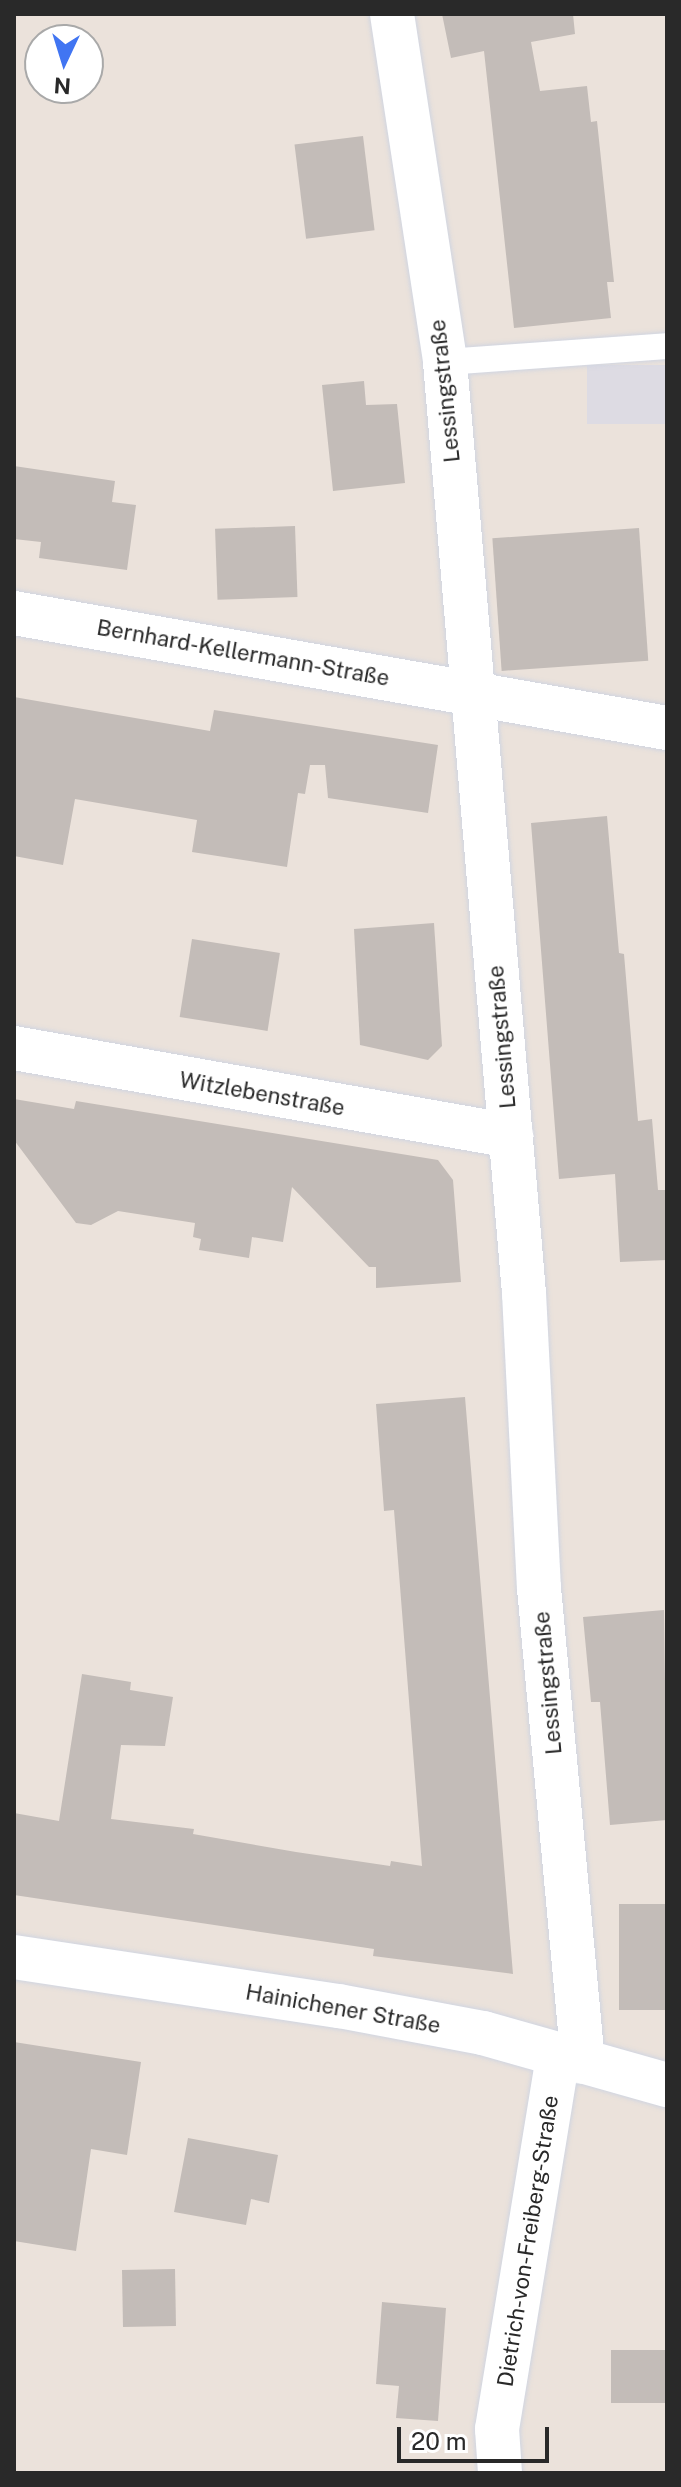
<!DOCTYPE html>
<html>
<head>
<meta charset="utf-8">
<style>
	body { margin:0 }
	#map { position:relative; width:681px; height:2487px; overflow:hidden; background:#ebe2db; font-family:"Public Sans",sans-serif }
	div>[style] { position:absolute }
	.industrial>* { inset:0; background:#dddbe3; transform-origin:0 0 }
	.building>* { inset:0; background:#c3bcb8; transform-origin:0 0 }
	.roads { filter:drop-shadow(0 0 2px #d0d5e1) drop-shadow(0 0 2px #d0d5e1) }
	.lane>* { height:26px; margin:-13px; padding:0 13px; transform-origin:13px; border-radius:13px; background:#fff }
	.street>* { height:44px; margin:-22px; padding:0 22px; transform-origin:22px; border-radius:22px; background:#fff }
	.secondary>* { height:44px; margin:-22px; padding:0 22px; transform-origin:22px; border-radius:22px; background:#fff }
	span { translate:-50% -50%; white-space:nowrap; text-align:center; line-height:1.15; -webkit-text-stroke:6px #fff; paint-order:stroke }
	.street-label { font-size:22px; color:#292929 }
	.frame { position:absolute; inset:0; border:16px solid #292929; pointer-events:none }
	.north { position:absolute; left:24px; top:24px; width:80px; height:80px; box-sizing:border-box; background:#fff; border:2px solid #a9a9a9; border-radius:50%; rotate:184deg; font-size:22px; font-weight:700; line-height:32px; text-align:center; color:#292929 }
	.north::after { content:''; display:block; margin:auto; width:28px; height:36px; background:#4175f2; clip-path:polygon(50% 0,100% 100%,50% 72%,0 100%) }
	.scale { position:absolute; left:397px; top:2427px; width:152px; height:36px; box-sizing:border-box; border:4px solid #292929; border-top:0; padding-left:10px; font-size:24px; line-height:28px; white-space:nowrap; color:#292929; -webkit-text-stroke:6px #fff; paint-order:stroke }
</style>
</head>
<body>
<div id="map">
	<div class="industrial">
		<div style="left:667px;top:365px;width:59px;height:80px;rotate:90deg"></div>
	</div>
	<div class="building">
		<div style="clip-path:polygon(442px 14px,573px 14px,575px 34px,531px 42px,540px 91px,587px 86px,591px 122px,597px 121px,614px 282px,607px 282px,611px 318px,514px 328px,484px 51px,451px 58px)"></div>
		<div style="left:363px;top:136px;width:95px;height:69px;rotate:83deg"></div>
		<div style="clip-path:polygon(364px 381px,366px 405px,397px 404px,405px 483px,333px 491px,322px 385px)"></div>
		<div style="clip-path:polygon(14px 466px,115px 481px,112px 502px,136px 505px,127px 570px,39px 558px,41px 542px,14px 539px)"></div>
		<div style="left:295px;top:526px;width:71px;height:80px;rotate:88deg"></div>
		<div style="left:639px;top:528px;width:133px;height:147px;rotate:86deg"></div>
		<div style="clip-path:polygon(14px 697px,210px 731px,214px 710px,438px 745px,428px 813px,328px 798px,325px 765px,310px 765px,305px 794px,298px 793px,287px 867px,192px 852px,197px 820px,75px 799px,63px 865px,14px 856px)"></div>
		<div style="clip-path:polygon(607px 816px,619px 953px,624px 954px,638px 1121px,652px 1119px,658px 1190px,667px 1190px,667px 1260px,620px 1262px,615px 1174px,559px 1179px,531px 823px)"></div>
		<div style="clip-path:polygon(434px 923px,442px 1046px,428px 1060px,360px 1045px,354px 929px)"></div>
		<div style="left:192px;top:939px;width:89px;height:79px;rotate:9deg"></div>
		<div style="clip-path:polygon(14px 1099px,74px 1109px,76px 1101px,438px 1160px,453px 1180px,461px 1282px,376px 1288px,376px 1267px,369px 1267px,292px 1187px,283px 1242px,252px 1237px,249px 1258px,199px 1250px,201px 1239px,193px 1237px,195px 1223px,118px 1211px,91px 1225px,76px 1223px,14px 1140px)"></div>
		<div style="clip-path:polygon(465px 1397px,513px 1974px,373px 1956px,374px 1949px,14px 1895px,14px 1813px,59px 1821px,82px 1674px,131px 1682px,130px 1690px,173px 1697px,165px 1746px,121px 1745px,111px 1819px,194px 1829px,193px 1834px,296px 1852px,390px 1866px,391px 1861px,422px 1866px,394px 1510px,384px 1511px,376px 1404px)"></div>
		<div style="clip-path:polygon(664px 1610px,667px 1820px,610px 1825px,600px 1702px,591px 1702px,583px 1617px)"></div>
		<div style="left:667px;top:1904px;width:106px;height:48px;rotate:90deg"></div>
		<div style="clip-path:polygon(14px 2042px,141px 2062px,127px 2155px,91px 2149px,76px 2251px,14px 2241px)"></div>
		<div style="clip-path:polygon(188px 2138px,278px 2155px,269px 2203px,251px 2199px,246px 2225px,174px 2212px)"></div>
		<div style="left:175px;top:2269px;width:57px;height:53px;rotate:89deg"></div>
		<div style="clip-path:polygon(382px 2302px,446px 2308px,438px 2421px,396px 2418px,399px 2386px,376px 2384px)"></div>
		<div style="left:611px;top:2350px;width:56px;height:53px"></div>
	</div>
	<div class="roads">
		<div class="lane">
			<div style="left:445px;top:362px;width:223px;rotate:-4.1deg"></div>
		</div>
		<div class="street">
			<div style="left:392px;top:14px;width:352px;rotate:81.3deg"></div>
			<div style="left:445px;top:362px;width:934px;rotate:85.15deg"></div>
			<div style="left:524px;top:1293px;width:295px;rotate:87.1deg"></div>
			<div style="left:539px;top:1588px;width:476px;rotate:84.7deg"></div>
			<div style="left:14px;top:613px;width:663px;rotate:9.99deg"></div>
			<div style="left:14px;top:1048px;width:505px;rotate:10.04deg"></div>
			<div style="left:500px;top:2473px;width:44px;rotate:-93.9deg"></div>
			<div style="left:497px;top:2429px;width:378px;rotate:-80.7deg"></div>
		</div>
		<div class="secondary">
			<div style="left:14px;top:1957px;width:329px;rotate:8.6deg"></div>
			<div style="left:339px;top:2006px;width:147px;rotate:10.6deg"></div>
			<div style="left:483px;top:2033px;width:191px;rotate:15.8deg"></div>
		</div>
	</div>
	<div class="street-label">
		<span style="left:445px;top:391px;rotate:-96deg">Lessingstraße</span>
		<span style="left:243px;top:653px;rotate:10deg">Bernhard-Kellermann-Straße</span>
		<span style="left:502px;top:1037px;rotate:-95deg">Lessingstraße</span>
		<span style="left:262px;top:1094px;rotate:10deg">Witzlebenstraße</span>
		<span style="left:548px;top:1683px;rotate:-95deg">Lessingstraße</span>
		<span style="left:343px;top:2009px;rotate:10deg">Hainichener Straße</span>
		<span style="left:528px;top:2241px;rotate:-81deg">Dietrich-von-Freiberg-Straße</span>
	</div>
	<div class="frame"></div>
	<div class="north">N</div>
	<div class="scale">20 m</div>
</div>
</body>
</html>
